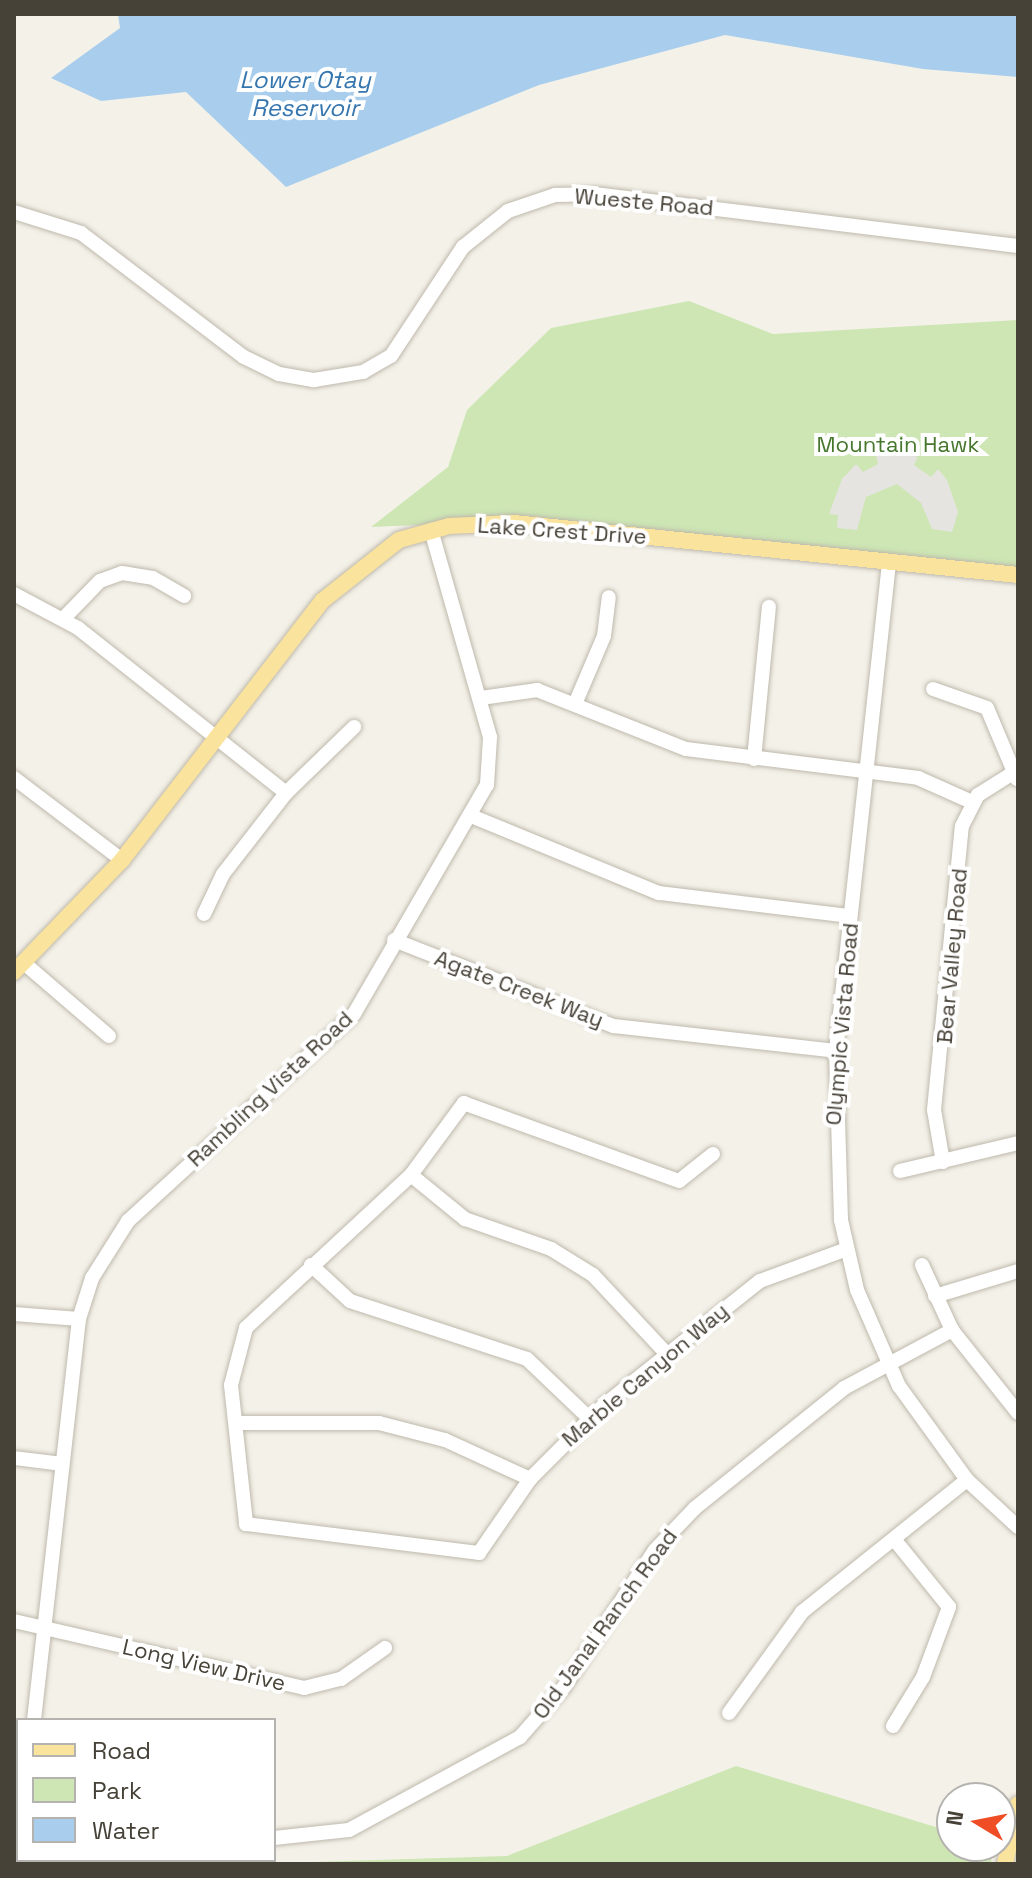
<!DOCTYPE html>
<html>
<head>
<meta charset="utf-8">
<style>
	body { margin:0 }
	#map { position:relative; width:1032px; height:1878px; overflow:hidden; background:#f4f1e9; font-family:"Space Grotesk",sans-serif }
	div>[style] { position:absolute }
	.green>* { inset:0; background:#cde6b4 }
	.parking>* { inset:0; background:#e5e4e1 }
	.water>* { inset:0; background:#a9ceed }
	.roads { filter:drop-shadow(0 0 2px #bfb9ac) drop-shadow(0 0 2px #bfb9ac) }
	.minor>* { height:14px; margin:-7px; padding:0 7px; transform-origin:7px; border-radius:7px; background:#fff }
	.major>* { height:16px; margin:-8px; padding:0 8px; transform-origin:8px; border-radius:8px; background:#f9e39d }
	span { translate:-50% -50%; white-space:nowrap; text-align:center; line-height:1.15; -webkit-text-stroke:8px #fff; paint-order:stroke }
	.street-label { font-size:22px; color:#474238 }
	.park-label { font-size:22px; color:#46772d }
	.water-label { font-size:24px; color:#3676ae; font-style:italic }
	.frame { position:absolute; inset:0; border:16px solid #474238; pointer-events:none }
	.legend { position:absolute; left:16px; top:1718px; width:260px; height:144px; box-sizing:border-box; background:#fff; border:2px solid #b5b3af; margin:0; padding:10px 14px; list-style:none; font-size:24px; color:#474238 }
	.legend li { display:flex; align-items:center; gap:16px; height:40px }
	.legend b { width:40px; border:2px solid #b5b3af }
	.north { position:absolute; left:936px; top:1782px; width:80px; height:80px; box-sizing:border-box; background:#fff; border:2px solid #b5b3af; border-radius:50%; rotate:280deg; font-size:22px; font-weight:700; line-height:32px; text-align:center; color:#474238 }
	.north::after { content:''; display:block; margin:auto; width:28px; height:36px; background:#ef4d25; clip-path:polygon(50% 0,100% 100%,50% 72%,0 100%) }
</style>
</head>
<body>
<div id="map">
	<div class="green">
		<div style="clip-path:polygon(689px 301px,773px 334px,1018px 320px,1018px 577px,490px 522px,371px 527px,448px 467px,467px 410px,551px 328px)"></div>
		<div style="clip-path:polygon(736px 1766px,952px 1832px,952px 1846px,993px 1846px,991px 1864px,246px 1864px,507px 1856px)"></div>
		<div style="clip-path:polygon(14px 1816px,18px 1860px,241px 1864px,14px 1864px)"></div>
	</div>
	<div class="parking">
		<div style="clip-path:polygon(892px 452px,918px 457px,914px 465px,931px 477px,938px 469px,947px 480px,958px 512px,952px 532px,932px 529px,921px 503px,897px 484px,866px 497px,857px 530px,837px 528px,838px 515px,829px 514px,842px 479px,856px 464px,863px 472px,878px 464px,876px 455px)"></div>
	</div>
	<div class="water">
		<div style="clip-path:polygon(118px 14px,1018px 14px,1018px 77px,923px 69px,725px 35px,539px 85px,286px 187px,186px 92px,101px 101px,51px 78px,120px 28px)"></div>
	</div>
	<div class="roads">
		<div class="minor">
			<div style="left:14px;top:212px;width:70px;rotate:17.4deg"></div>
			<div style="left:81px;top:233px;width:205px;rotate:37.3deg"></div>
			<div style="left:244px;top:357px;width:39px;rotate:26deg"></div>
			<div style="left:279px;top:374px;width:36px;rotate:10deg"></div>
			<div style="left:314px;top:380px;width:50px;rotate:-9.3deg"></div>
			<div style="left:363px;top:372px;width:32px;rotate:-30deg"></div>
			<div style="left:391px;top:356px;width:131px;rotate:-56.6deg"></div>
			<div style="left:463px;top:247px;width:58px;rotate:-38.7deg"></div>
			<div style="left:508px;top:211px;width:50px;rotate:-18.8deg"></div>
			<div style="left:555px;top:195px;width:39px;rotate:-1deg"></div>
			<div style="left:594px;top:194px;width:427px;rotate:7deg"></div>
			<div style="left:889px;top:563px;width:491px;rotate:96.2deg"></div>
			<div style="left:836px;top:1051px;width:169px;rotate:88.3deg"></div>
			<div style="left:841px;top:1220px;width:72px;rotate:77.1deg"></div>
			<div style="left:857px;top:1290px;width:105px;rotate:66.4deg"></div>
			<div style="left:899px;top:1386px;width:116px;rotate:54.1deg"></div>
			<div style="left:967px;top:1480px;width:69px;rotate:42.7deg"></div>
			<div style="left:14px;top:594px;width:72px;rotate:28deg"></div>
			<div style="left:78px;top:628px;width:265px;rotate:38.4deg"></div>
			<div style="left:64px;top:618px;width:52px;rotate:-45.8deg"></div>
			<div style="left:100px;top:581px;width:23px;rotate:-20deg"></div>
			<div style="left:122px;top:573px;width:31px;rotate:9deg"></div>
			<div style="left:153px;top:578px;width:36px;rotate:30deg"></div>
			<div style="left:933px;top:689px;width:57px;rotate:19.4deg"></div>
			<div style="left:987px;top:708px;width:77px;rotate:67.1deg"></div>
			<div style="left:481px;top:698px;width:57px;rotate:-8.1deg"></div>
			<div style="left:537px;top:690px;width:160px;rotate:21.6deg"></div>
			<div style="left:686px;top:749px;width:234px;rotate:7.1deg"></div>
			<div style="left:918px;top:778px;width:59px;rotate:24deg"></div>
			<div style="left:575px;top:704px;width:74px;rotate:-66.9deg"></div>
			<div style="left:604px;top:636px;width:39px;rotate:-83deg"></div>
			<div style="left:754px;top:759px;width:153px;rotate:-84.4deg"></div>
			<div style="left:14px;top:778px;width:136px;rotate:37.2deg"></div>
			<div style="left:471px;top:816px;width:203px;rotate:22.3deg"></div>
			<div style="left:659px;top:893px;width:192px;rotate:6.9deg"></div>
			<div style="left:204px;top:914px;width:44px;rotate:-64.6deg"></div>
			<div style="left:223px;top:874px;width:103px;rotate:-52.1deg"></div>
			<div style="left:286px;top:793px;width:95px;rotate:-44.1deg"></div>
			<div style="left:394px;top:940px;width:236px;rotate:21.4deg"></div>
			<div style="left:614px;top:1026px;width:223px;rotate:6.4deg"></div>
			<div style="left:24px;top:963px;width:112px;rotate:40.7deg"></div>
			<div style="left:713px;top:1154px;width:43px;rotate:141.5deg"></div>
			<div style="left:679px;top:1181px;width:229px;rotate:-160.1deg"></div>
			<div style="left:464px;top:1103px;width:89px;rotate:126.4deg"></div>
			<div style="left:411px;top:1175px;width:225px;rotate:137.2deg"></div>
			<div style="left:246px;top:1328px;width:59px;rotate:104.7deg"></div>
			<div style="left:231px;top:1385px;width:140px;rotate:83.8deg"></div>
			<div style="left:246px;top:1524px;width:235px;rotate:7.1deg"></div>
			<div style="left:479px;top:1553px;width:90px;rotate:-55.4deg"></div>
			<div style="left:530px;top:1479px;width:105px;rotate:-45deg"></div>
			<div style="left:604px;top:1405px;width:199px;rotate:-38.5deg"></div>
			<div style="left:760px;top:1281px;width:93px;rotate:-20.2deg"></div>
			<div style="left:943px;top:1162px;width:53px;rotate:-99.8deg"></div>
			<div style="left:934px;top:1110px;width:285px;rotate:-84.4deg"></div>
			<div style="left:962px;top:826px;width:35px;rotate:-63deg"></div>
			<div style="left:978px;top:795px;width:41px;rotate:-32.2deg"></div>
			<div style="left:900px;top:1171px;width:121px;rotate:-13.3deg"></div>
			<div style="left:411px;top:1175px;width:70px;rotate:39.2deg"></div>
			<div style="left:465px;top:1219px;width:91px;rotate:19.2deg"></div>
			<div style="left:551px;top:1249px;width:49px;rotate:31.8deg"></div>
			<div style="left:593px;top:1275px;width:108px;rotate:46.9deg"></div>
			<div style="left:311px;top:1265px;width:53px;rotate:42.7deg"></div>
			<div style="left:350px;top:1301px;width:186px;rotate:18.1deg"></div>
			<div style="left:527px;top:1359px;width:86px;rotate:43.6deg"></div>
			<div style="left:922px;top:1265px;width:72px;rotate:65.2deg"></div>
			<div style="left:952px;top:1330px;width:106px;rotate:51.5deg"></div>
			<div style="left:935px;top:1296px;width:87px;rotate:-16.8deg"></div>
			<div style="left:14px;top:1314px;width:65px;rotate:4.4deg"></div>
			<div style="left:236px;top:1423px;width:143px"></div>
			<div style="left:379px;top:1423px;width:68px;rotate:14.4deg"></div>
			<div style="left:445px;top:1440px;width:94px;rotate:24.6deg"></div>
			<div style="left:14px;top:1458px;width:48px;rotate:7.1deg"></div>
			<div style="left:14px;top:1621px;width:298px;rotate:13deg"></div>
			<div style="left:304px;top:1688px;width:38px;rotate:-14deg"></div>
			<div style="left:341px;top:1679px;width:54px;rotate:-35.2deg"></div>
			<div style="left:729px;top:1713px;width:125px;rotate:-54.1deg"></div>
			<div style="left:802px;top:1612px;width:211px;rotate:-38.7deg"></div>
			<div style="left:34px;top:1720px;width:404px;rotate:-83.6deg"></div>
			<div style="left:79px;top:1319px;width:43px;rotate:-72.4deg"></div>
			<div style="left:92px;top:1278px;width:67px;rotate:-57.7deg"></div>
			<div style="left:128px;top:1221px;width:306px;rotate:-42.5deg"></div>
			<div style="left:354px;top:1014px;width:265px;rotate:-59.9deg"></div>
			<div style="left:487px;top:785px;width:48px;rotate:-86.4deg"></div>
			<div style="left:490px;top:737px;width:215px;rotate:-105.9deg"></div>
			<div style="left:893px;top:1726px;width:57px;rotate:-58.5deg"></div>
			<div style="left:923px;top:1677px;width:75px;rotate:-69.6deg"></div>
			<div style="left:949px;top:1607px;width:87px;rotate:-129deg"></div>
			<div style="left:14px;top:1773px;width:4px"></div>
			<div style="left:274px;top:1838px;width:75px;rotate:-6.1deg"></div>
			<div style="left:349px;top:1830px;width:195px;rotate:-28.5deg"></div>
			<div style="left:520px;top:1737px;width:67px;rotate:-48.7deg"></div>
			<div style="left:564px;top:1687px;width:164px;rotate:-56.4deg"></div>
			<div style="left:655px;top:1550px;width:58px;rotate:-46.4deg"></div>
			<div style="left:695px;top:1508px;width:191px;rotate:-38.8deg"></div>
			<div style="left:844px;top:1388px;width:123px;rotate:-28.2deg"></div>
		</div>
		<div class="major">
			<div style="left:14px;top:972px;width:156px;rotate:-46deg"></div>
			<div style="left:122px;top:860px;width:327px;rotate:-52.3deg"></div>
			<div style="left:322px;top:601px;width:98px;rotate:-38.4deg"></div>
			<div style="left:399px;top:540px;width:52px;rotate:-15.6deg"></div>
			<div style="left:449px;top:526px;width:65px;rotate:-2.6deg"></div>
			<div style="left:514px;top:523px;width:507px;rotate:5.89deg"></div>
			<div style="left:1005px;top:1864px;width:61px;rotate:-77.8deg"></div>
		</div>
	</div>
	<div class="street-label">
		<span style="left:644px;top:202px;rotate:5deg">Wueste Road</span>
		<span style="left:562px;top:531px;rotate:4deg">Lake Crest Drive</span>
		<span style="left:952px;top:956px;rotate:-85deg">Bear Valley Road</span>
		<span style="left:519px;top:989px;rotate:21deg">Agate Creek Way</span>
		<span style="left:842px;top:1024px;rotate:-85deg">Olympic Vista Road</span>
		<span style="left:270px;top:1089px;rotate:-43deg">Rambling Vista Road</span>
		<span style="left:645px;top:1375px;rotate:-40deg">Marble Canyon Way</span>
		<span style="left:605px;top:1624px;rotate:-54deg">Old Janal Ranch Road</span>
		<span style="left:204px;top:1665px;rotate:13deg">Long View Drive</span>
	</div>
	<div class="park-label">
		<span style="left:898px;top:445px">Mountain Hawk</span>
	</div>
	<div class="water-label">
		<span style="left:305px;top:94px">Lower Otay<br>Reservoir</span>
	</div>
	<div class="frame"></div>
	<ul class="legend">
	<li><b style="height:10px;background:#f9e39d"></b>Road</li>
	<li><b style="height:22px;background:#cde6b4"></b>Park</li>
	<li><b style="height:22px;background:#a9ceed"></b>Water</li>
	</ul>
	<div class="north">N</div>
</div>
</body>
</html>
